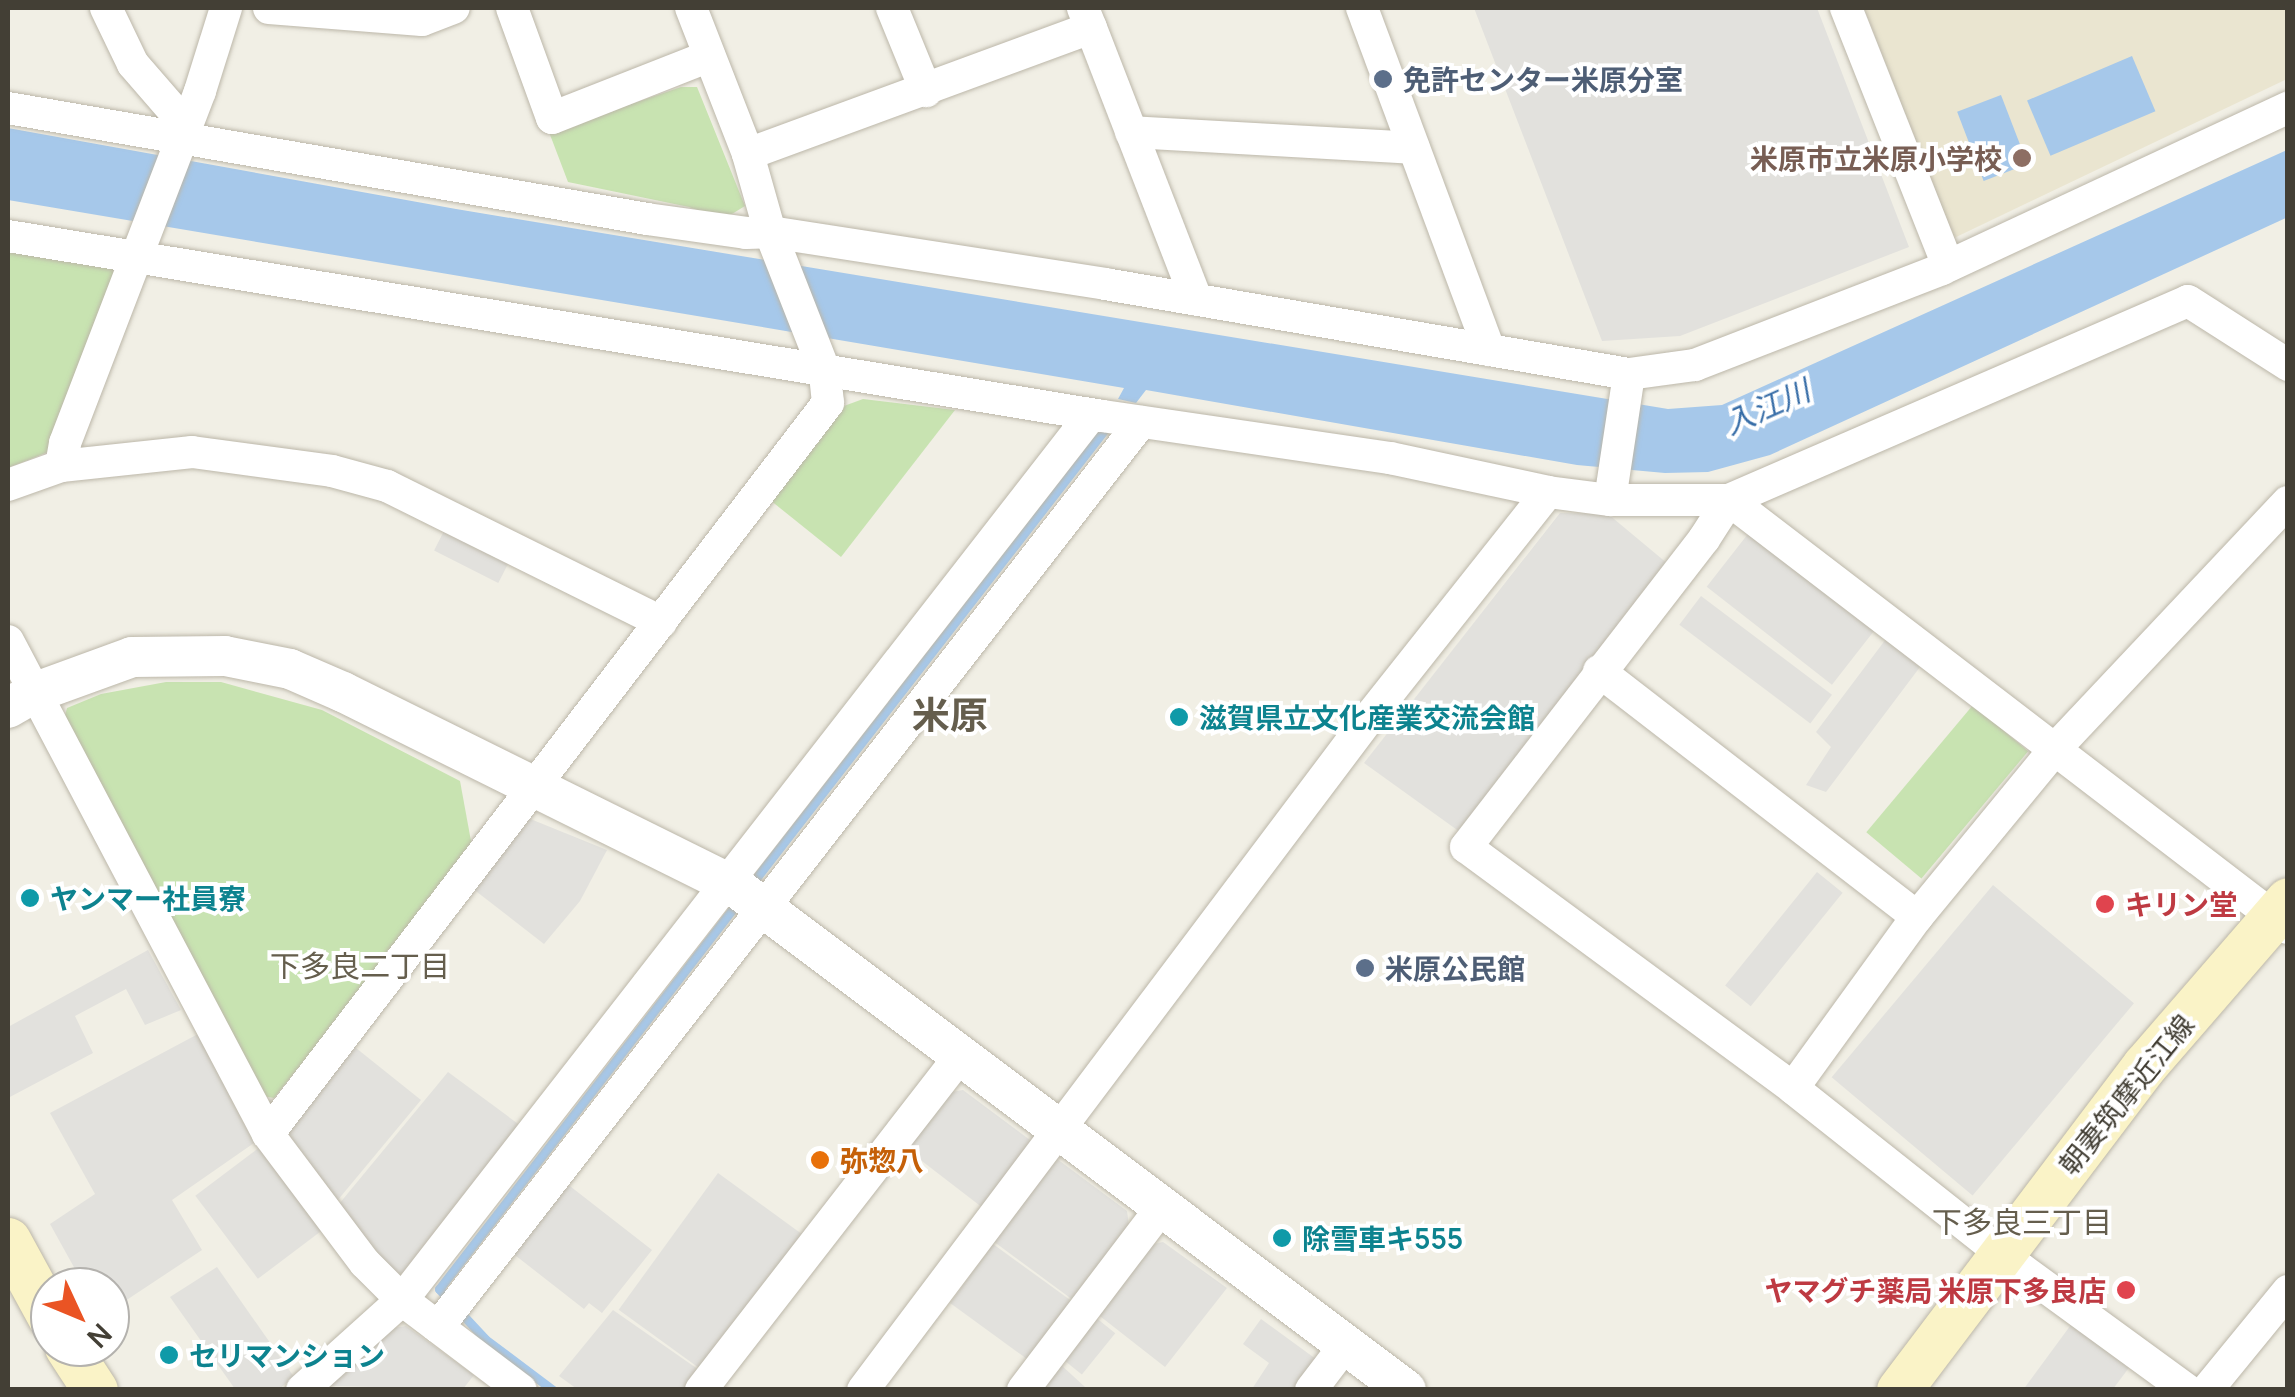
<!DOCTYPE html>
<html>
<head>
<meta charset="utf-8">
<style>
	body { margin:0 }
	#map { position:relative; width:2295px; height:1397px; overflow:hidden; background:#f1efe5; font-family:Manrope,"Noto Sans JP",sans-serif }
	div>[style] { position:absolute }
	.education>* { inset:0; background:#eae5d0 }
	.green>* { inset:0; background:#c8e3b1; transform-origin:0 0 }
	.parking>* { inset:0; background:#e2e1dd; transform-origin:0 0 }
	.water>* { inset:0; background:#a6c8ea; transform-origin:0 0 }
	.stream>* { height:9px; margin:-4.5px; padding:0 4.5px; transform-origin:4.5px; border-radius:4.5px; background:#a6c8ea }
	.roads { filter:drop-shadow(0 0 2px #bcb7a9) drop-shadow(0 0 2px #bcb7a9) }
	.minor>* { height:32px; margin:-16px; padding:0 16px; transform-origin:16px; border-radius:16px; background:#fff }
	.tertiary>* { height:40px; margin:-20px; padding:0 20px; transform-origin:20px; border-radius:20px; background:#fff }
	.secondary>* { height:45px; margin:-22.5px; padding:0 22.5px; transform-origin:22.5px; border-radius:22.5px; background:#faf3c7 }
	.dots>* { width:28px; height:28px; translate:-50% -50%; box-sizing:border-box; border:5px solid #fff; border-radius:50% }
	span { translate:-50% -50%; white-space:nowrap; text-align:center; line-height:1.15; -webkit-text-stroke:8px #fff; paint-order:stroke }
	.service-label { font-size:28px; color:#4e5e75; font-weight:700 }
	.left { translate:0 -50%; text-align:left }
	.education-label { font-size:28px; color:#785e54; font-weight:700 }
	.right { translate:-100% -50%; text-align:right }
	.culture-label { font-size:28px; color:#0d838f; font-weight:700 }
	.health-label { font-size:28px; color:#be3a42; font-weight:700 }
	.street-label { font-size:28px; color:#433f35 }
	.food-label { font-size:28px; color:#c56008; font-weight:700 }
	.water-label { font-size:30px; color:#376da7; font-style:italic }
	.neighbourhood-label { font-size:30px; color:#655e4d }
	.district-label { font-size:38px; color:#655e4d; font-weight:700 }
	.frame { position:absolute; inset:0; border:10px solid #433f35; pointer-events:none }
	.north { position:absolute; left:30px; top:1267px; width:100px; height:100px; box-sizing:border-box; background:#fff; border:2px solid #b4b2ae; border-radius:50%; rotate:134deg; font-size:28px; font-weight:700; line-height:40px; text-align:center; color:#433f35 }
	.north::after { content:''; display:block; margin:auto; width:35px; height:45px; background:#ea5424; clip-path:polygon(50% 0,100% 100%,50% 72%,0 100%) }
</style>
</head>
<body>
<div id="map">
	<div class="education">
		<div style="clip-path:polygon(1864px 8px,2287px 8px,2287px 79px,1954px 238px)"></div>
	</div>
	<div class="green">
		<div style="clip-path:polygon(681px 87px,697px 87px,745px 206px,722px 220px,689px 207px,568px 182px,549px 132px)"></div>
		<div style="clip-path:polygon(8px 250px,118px 270px,53px 450px,8px 468px)"></div>
		<div style="clip-path:polygon(863px 399px,955px 410px,841px 557px,770px 500px,844px 406px)"></div>
		<div style="clip-path:polygon(166px 682px,221px 682px,322px 710px,460px 781px,473px 852px,274px 1098px,262px 1096px,64px 719px,67px 708px,101px 694px)"></div>
		<div style="left:1973px;top:705px;width:72px;height:166px;rotate:40deg"></div>
	</div>
	<div class="parking">
		<div style="clip-path:polygon(1474px 8px,1817px 8px,1909px 247px,1680px 336px,1602px 341px)"></div>
		<div style="clip-path:polygon(1560px 513px,1608px 514px,1668px 564px,1460px 832px,1364px 763px)"></div>
		<div style="left:445px;top:529px;width:72px;height:24px;rotate:27deg"></div>
		<div style="left:1751px;top:530px;width:159px;height:72px;rotate:38deg"></div>
		<div style="left:1701px;top:596px;width:164px;height:36px;rotate:37deg"></div>
		<div style="clip-path:polygon(1886px 639px,1920px 667px,1826px 792px,1806px 785px,1831px 747px,1816px 732px)"></div>
		<div style="clip-path:polygon(523px 816px,607px 850px,580px 901px,544px 944px,468px 885px)"></div>
		<div style="left:1817px;top:872px;width:33px;height:146px;rotate:39deg"></div>
		<div style="left:1993px;top:885px;width:184px;height:251px;rotate:40deg"></div>
		<div style="clip-path:polygon(148px 950px,181px 1010px,145px 1025px,126px 989px,75px 1016px,93px 1053px,8px 1098px,8px 1027px)"></div>
		<div style="clip-path:polygon(198px 1034px,254px 1143px,172px 1200px,202px 1250px,110px 1311px,110px 1287px,85px 1287px,50px 1224px,95px 1194px,50px 1113px)"></div>
		<div style="clip-path:polygon(351px 1044px,421px 1100px,337px 1201px,290px 1144px,287px 1125px)"></div>
		<div style="clip-path:polygon(448px 1072px,521px 1126px,409px 1273px,393px 1273px,339px 1204px)"></div>
		<div style="clip-path:polygon(963px 1090px,1034px 1143px,983px 1208px,905px 1148px,947px 1093px)"></div>
		<div style="left:260px;top:1147px;width:104px;height:81px;rotate:53deg"></div>
		<div style="clip-path:polygon(1057px 1159px,1127px 1211px,1129px 1226px,1073px 1300px,993px 1241px)"></div>
		<div style="left:718px;top:1173px;width:107px;height:169px;rotate:36deg"></div>
		<div style="clip-path:polygon(566px 1183px,652px 1250px,602px 1313px,589px 1303px,584px 1309px,511px 1252px)"></div>
		<div style="clip-path:polygon(1163px 1242px,1227px 1288px,1165px 1367px,1096px 1313px,1149px 1245px)"></div>
		<div style="left:993px;top:1244px;width:98px;height:73px;rotate:36deg"></div>
		<div style="clip-path:polygon(217px 1267px,294px 1377px,279px 1389px,235px 1389px,170px 1297px)"></div>
		<div style="clip-path:polygon(613px 1310px,702px 1372px,687px 1390px,577px 1389px,559px 1376px)"></div>
		<div style="left:1095px;top:1317px;width:26px;height:53px;rotate:39deg"></div>
		<div style="clip-path:polygon(1261px 1319px,1320px 1362px,1297px 1389px,1252px 1389px,1269px 1363px,1243px 1344px)"></div>
		<div style="clip-path:polygon(2073px 1322px,2131px 1365px,2113px 1389px,2023px 1390px)"></div>
		<div style="clip-path:polygon(406px 1326px,474px 1375px,463px 1389px,330px 1386px,393px 1328px)"></div>
		<div style="clip-path:polygon(1060px 1364px,1085px 1387px,1084px 1389px,1039px 1390px)"></div>
	</div>
	<div class="water">
		<div style="left:2132px;top:56px;width:60px;height:114px;rotate:67deg"></div>
		<div style="left:2001px;top:95px;width:74px;height:47px;rotate:69deg"></div>
		<div style="clip-path:polygon(8px 128px,456px 209px,1668px 409px,1722px 405px,2287px 150px,2288px 217px,1770px 455px,1708px 472px,1665px 473px,1577px 465px,1146px 390px,1136px 403px,1118px 399px,1124px 388px,8px 200px)"></div>
	</div>
	<div class="stream">
		<div style="left:750px;top:886px;width:585px;rotate:-52.15deg"></div>
		<div style="left:449px;top:1300px;width:15px;rotate:-132deg"></div>
		<div style="left:439px;top:1289px;width:489px;rotate:-52.3deg"></div>
		<div style="left:460px;top:1312px;width:37px;rotate:47deg"></div>
		<div style="left:485px;top:1339px;width:85px;rotate:36.9deg"></div>
	</div>
	<div class="roads">
		<div class="minor">
			<div style="left:106px;top:8px;width:62px;rotate:64.3deg"></div>
			<div style="left:133px;top:64px;width:81px;rotate:49deg"></div>
			<div style="left:269px;top:8px;width:153px;rotate:4.5deg"></div>
			<div style="left:422px;top:20px;width:34px;rotate:-21deg"></div>
			<div style="left:512px;top:8px;width:117px;rotate:70deg"></div>
			<div style="left:552px;top:118px;width:169px;rotate:-21.5deg"></div>
			<div style="left:892px;top:8px;width:90px;rotate:67.7deg"></div>
			<div style="left:1362px;top:8px;width:365px;rotate:69.6deg"></div>
			<div style="left:1846px;top:8px;width:277px;rotate:68.4deg"></div>
			<div style="left:1091px;top:28px;width:291px;rotate:68.8deg"></div>
			<div style="left:8px;top:108px;width:649px;rotate:9.85deg"></div>
			<div style="left:647px;top:219px;width:100px;rotate:8deg"></div>
			<div style="left:746px;top:233px;width:24px;rotate:-2deg"></div>
			<div style="left:770px;top:232px;width:81px;rotate:-105.8deg"></div>
			<div style="left:748px;top:154px;width:157px;rotate:-111.3deg"></div>
			<div style="left:1131px;top:132px;width:283px;rotate:3.2deg"></div>
			<div style="left:748px;top:154px;width:365px;rotate:-20.2deg"></div>
			<div style="left:1091px;top:28px;width:22px;rotate:-112deg"></div>
			<div style="left:8px;top:236px;width:1109px;rotate:9.34deg"></div>
			<div style="left:1102px;top:416px;width:291px;rotate:8.3deg"></div>
			<div style="left:1390px;top:458px;width:162px;rotate:12.1deg"></div>
			<div style="left:1548px;top:492px;width:63px;rotate:7.4deg"></div>
			<div style="left:1610px;top:500px;width:119px"></div>
			<div style="left:1729px;top:500px;width:500px;rotate:-23.44deg"></div>
			<div style="left:2188px;top:301px;width:119px;rotate:32.6deg"></div>
			<div style="left:61px;top:466px;width:23px;rotate:-80deg"></div>
			<div style="left:65px;top:443px;width:377px;rotate:-69deg"></div>
			<div style="left:200px;top:91px;width:87px;rotate:-72.6deg"></div>
			<div style="left:8px;top:485px;width:56px;rotate:-19.7deg"></div>
			<div style="left:61px;top:466px;width:132px;rotate:-6.1deg"></div>
			<div style="left:192px;top:452px;width:141px;rotate:7.7deg"></div>
			<div style="left:332px;top:471px;width:57px;rotate:15.3deg"></div>
			<div style="left:387px;top:486px;width:306px;rotate:26.4deg"></div>
			<div style="left:1610px;top:500px;width:127px;rotate:-81.4deg"></div>
			<div style="left:1629px;top:374px;width:67px;rotate:-7.8deg"></div>
			<div style="left:1695px;top:365px;width:265px;rotate:-21.2deg"></div>
			<div style="left:1942px;top:269px;width:382px;rotate:-25deg"></div>
			<div style="left:8px;top:641px;width:557px;rotate:62.19deg"></div>
			<div style="left:268px;top:1134px;width:161px;rotate:53.1deg"></div>
			<div style="left:365px;top:1263px;width:52px;rotate:45deg"></div>
			<div style="left:402px;top:1300px;width:149px;rotate:37.1deg"></div>
			<div style="left:1599px;top:671px;width:402px;rotate:37.7deg"></div>
			<div style="left:1793px;top:1088px;width:211px;rotate:-54.1deg"></div>
			<div style="left:1917px;top:917px;width:216px;rotate:-50.6deg"></div>
			<div style="left:2054px;top:750px;width:341px;rotate:-46.7deg"></div>
			<div style="left:268px;top:1134px;width:921px;rotate:-52.55deg"></div>
			<div style="left:828px;top:403px;width:31px;rotate:-96deg"></div>
			<div style="left:825px;top:372px;width:150px;rotate:-111.4deg"></div>
			<div style="left:770px;top:232px;width:339px;rotate:8.8deg"></div>
			<div style="left:1105px;top:284px;width:532px;rotate:9.75deg"></div>
			<div style="left:438px;top:1327px;width:1146px;rotate:-52.16deg"></div>
			<div style="left:302px;top:1390px;width:135px;rotate:-42deg"></div>
			<div style="left:402px;top:1300px;width:1122px;rotate:-52.1deg"></div>
			<div style="left:701px;top:1390px;width:421px;rotate:-52.2deg"></div>
			<div style="left:863px;top:1390px;width:846px;rotate:-53.02deg"></div>
			<div style="left:1372px;top:714px;width:283px;rotate:-51.6deg"></div>
			<div style="left:1023px;top:1390px;width:230px;rotate:-52.8deg"></div>
			<div style="left:1311px;top:1390px;width:58px;rotate:-52.7deg"></div>
			<div style="left:2187px;top:1390px;width:205px;rotate:-143.9deg"></div>
			<div style="left:2021px;top:1269px;width:291px;rotate:-141.6deg"></div>
			<div style="left:1793px;top:1088px;width:406px;rotate:-143.6deg"></div>
			<div style="left:1466px;top:847px;width:389px;rotate:-52.3deg"></div>
			<div style="left:1704px;top:539px;width:46px;rotate:-57.3deg"></div>
			<div style="left:1729px;top:500px;width:704px;rotate:37.44deg"></div>
			<div style="left:2207px;top:1390px;width:128px;rotate:-50.7deg"></div>
		</div>
		<div class="tertiary">
			<div style="left:8px;top:708px;width:32px;rotate:-30deg"></div>
			<div style="left:36px;top:692px;width:102px;rotate:-20deg"></div>
			<div style="left:132px;top:657px;width:93px;rotate:-0.6deg"></div>
			<div style="left:225px;top:656px;width:66px;rotate:11.3deg"></div>
			<div style="left:290px;top:669px;width:58px;rotate:23.5deg"></div>
			<div style="left:343px;top:692px;width:440px;rotate:26.4deg"></div>
			<div style="left:737px;top:888px;width:836px;rotate:36.88deg"></div>
		</div>
		<div class="secondary">
			<div style="left:8px;top:1240px;width:88px;rotate:61.4deg"></div>
			<div style="left:67px;top:1347px;width:51px;rotate:56.9deg"></div>
			<div style="left:1899px;top:1390px;width:408px;rotate:-52.9deg"></div>
			<div style="left:2145px;top:1065px;width:218px;rotate:-49.1deg"></div>
		</div>
	</div>
	<div class="dots">
		<div style="left:1383px;top:79px;background:#5c6f8a"></div>
		<div style="left:2022px;top:158px;background:#8d6e63"></div>
		<div style="left:1179px;top:717px;background:#0f9aa8"></div>
		<div style="left:30px;top:898px;background:#0f9aa8"></div>
		<div style="left:2105px;top:904px;background:#e0444e"></div>
		<div style="left:1365px;top:968px;background:#5c6f8a"></div>
		<div style="left:820px;top:1160px;background:#e8710a"></div>
		<div style="left:1282px;top:1238px;background:#0f9aa8"></div>
		<div style="left:2126px;top:1290px;background:#e0444e"></div>
		<div style="left:169px;top:1355px;background:#0f9aa8"></div>
	</div>
	<div class="service-label">
		<span class="left" style="left:1403px;top:79px">免許センター米原分室</span>
		<span class="left" style="left:1385px;top:968px">米原公民館</span>
	</div>
	<div class="education-label">
		<span class="right" style="left:2002px;top:158px">米原市立米原小学校</span>
	</div>
	<div class="culture-label">
		<span class="left" style="left:1199px;top:717px">滋賀県立文化産業交流会館</span>
		<span class="left" style="left:50px;top:898px">ヤンマー社員寮</span>
		<span class="left" style="left:1302px;top:1238px">除雪車キ555</span>
		<span class="left" style="left:189px;top:1355px">セリマンション</span>
	</div>
	<div class="health-label">
		<span class="left" style="left:2125px;top:904px">キリン堂</span>
		<span class="right" style="left:2106px;top:1290px">ヤマグチ薬局 米原下多良店</span>
	</div>
	<div class="street-label">
		<span style="left:2126px;top:1094px;rotate:-51deg">朝妻筑摩近江線</span>
	</div>
	<div class="food-label">
		<span class="left" style="left:840px;top:1160px">弥惣八</span>
	</div>
	<div class="water-label">
		<span style="left:1767px;top:407px;rotate:-24deg">入江川</span>
	</div>
	<div class="neighbourhood-label">
		<span style="left:360px;top:966px">下多良二丁目</span>
		<span style="left:2022px;top:1222px">下多良三丁目</span>
	</div>
	<div class="district-label">
		<span style="left:950px;top:715px">米原</span>
	</div>
	<div class="frame"></div>
	<div class="north">N</div>
</div>
</body>
</html>
